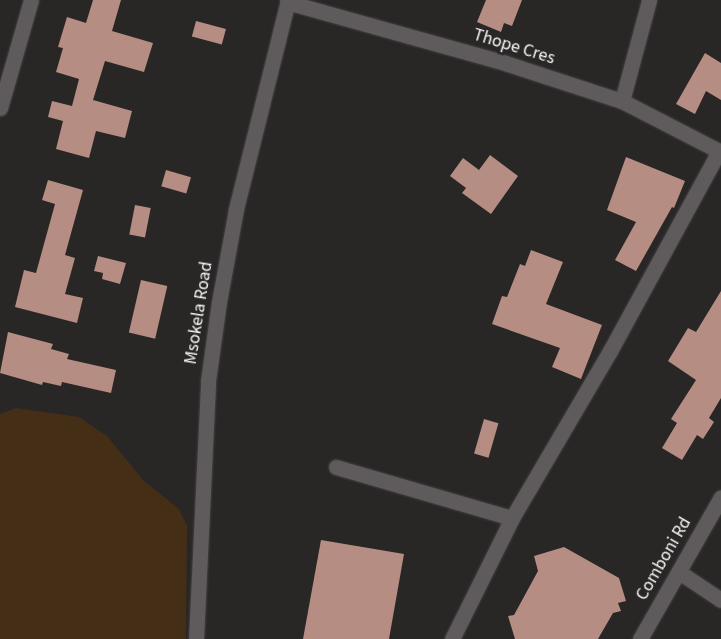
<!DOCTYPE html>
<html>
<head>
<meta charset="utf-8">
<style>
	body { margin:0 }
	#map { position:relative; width:721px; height:639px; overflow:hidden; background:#292626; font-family:"Source Sans 3",sans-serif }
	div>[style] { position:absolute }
	.green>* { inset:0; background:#452e16 }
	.building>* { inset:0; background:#b68d82; transform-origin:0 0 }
	.roads { filter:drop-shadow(0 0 1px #444141) drop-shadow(0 0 1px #444141) }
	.minor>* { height:15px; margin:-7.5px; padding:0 7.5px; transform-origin:7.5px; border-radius:7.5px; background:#5f5b5c }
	span { translate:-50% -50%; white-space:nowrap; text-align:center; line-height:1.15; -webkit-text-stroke:5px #292626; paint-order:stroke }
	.street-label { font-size:18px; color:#f6f4f4 }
</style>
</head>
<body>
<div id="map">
	<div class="green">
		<div style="clip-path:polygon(16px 408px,79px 417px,107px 436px,143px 480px,179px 509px,187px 526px,186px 639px,0 639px,0 414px)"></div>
	</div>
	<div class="building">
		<div style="clip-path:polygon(93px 0,121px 0,112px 31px,153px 43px,144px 72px,105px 61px,93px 100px,132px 111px,125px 138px,96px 131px,89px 158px,56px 149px,63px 121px,48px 117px,52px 101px,72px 106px,79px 79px,56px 72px,63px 48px,58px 47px,67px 17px,86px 23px)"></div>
		<div style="clip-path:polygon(486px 0,522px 0,512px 26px,504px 23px,501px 32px,477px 22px)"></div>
		<div style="left:196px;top:21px;width:31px;height:16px;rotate:15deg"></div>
		<div style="clip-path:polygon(705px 53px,721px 63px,721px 100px,706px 91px,695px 114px,676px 104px)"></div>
		<div style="clip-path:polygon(490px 155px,518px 176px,491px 214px,462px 193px,466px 188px,450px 176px,463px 158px,479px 170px)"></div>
		<div style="clip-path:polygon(626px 157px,685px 181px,674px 208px,672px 207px,636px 271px,615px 260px,636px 222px,607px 210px)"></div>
		<div style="left:166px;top:170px;width:26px;height:17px;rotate:16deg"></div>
		<div style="clip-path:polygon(48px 180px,83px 190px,65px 255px,75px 258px,65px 294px,83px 298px,77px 323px,15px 307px,24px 270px,36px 273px,55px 204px,42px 200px)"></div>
		<div style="left:135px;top:205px;width:16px;height:30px;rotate:11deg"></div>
		<div style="clip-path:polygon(531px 250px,563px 262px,546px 304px,602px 325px,581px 379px,552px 367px,560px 348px,492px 324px,502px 296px,507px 297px,520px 264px,525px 266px)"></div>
		<div style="clip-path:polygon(98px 256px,126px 263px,120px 284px,102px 279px,103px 273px,94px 271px)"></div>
		<div style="left:141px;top:280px;width:27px;height:54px;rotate:13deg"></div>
		<div style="clip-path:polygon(721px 291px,721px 398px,709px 418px,714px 422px,703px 439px,697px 435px,682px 460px,662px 448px,677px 423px,671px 419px,696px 380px,668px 361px,688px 328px,696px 332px)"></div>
		<div style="clip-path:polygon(8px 332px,53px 344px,51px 349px,69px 354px,67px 359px,116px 370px,111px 393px,62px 382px,61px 386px,43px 382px,42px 385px,0 373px)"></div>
		<div style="left:484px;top:419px;width:15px;height:36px;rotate:16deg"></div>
		<div style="clip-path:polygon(321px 540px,404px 554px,389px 639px,303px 639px)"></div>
		<div style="clip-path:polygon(564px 547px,619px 578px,626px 601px,618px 603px,621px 611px,613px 613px,598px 639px,515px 639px,508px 616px,514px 615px,538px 571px,534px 556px)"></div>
	</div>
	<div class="roads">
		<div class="minor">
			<div style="left:287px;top:2px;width:226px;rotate:15.6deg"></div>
			<div style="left:505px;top:63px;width:123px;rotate:18deg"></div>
			<div style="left:622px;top:101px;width:111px;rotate:27.3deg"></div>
			<div style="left:622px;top:101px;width:105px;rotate:-75deg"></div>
			<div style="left:0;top:108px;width:112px;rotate:-74deg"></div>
			<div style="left:336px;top:467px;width:183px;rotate:16.2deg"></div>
			<div style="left:679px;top:572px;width:50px;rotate:33.7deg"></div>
			<div style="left:196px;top:639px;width:258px;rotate:-87.3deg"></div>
			<div style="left:208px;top:381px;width:80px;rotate:-82.1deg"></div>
			<div style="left:219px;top:302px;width:95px;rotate:-79.6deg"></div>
			<div style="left:236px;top:209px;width:215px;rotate:-76deg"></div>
			<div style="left:452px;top:639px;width:135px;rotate:-63.6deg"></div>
			<div style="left:512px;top:518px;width:194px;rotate:-59.6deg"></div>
			<div style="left:610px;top:351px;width:228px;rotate:-61.4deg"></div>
			<div style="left:640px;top:639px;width:163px;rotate:-60.3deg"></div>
		</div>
	</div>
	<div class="street-label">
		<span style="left:514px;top:47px;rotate:17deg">Thope Cres</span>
		<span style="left:199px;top:313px;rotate:-81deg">Msokela Road</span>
		<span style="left:664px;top:559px;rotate:-60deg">Comboni Rd</span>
	</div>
</div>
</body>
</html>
